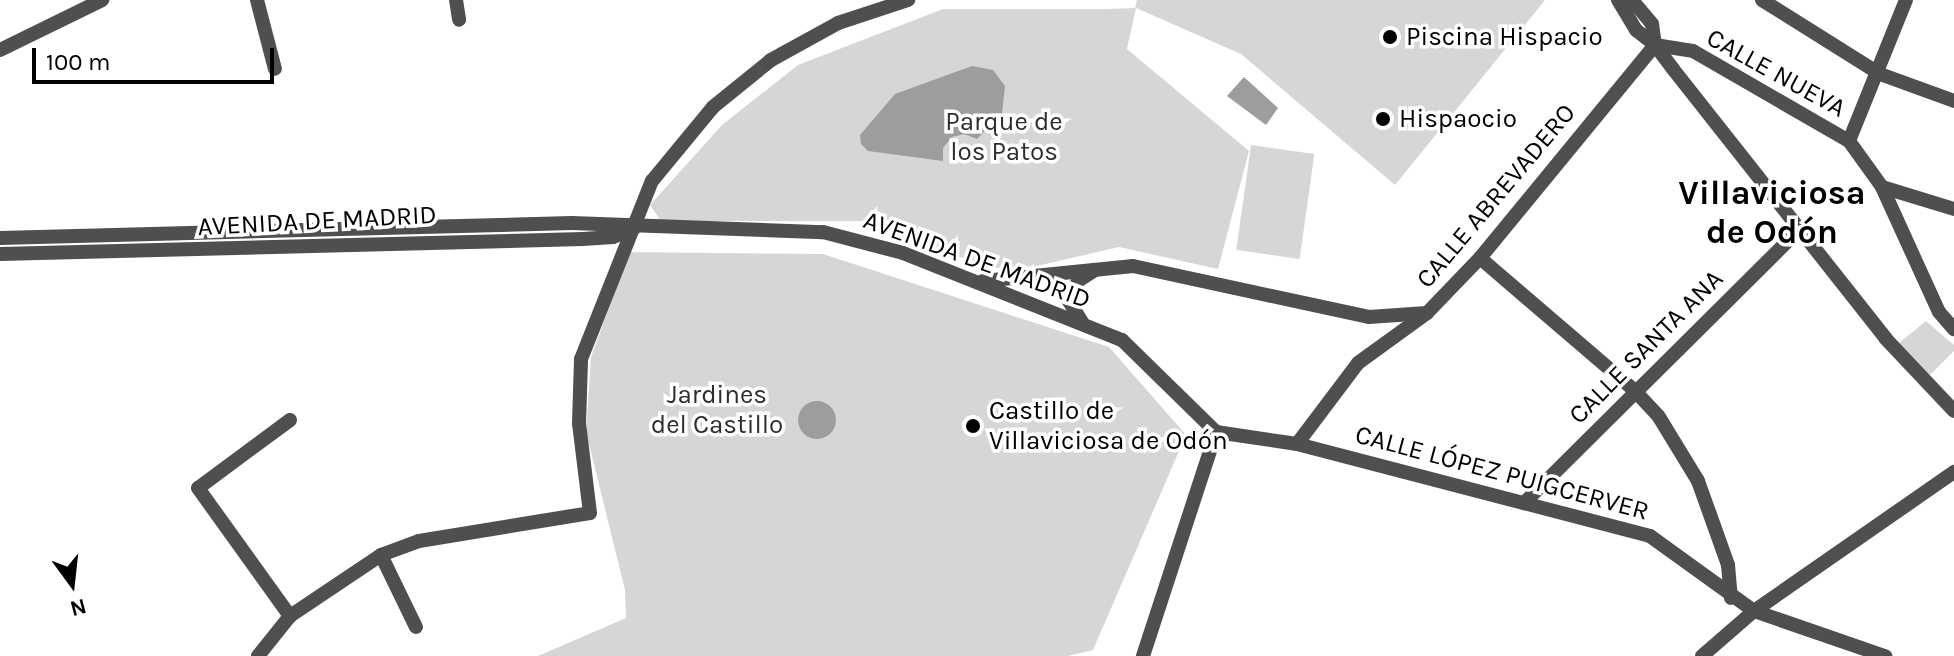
<!DOCTYPE html>
<html>
<head>
<meta charset="utf-8">
<style>
	body { margin:0 }
	#map { position:relative; width:1954px; height:656px; overflow:hidden; background:#fff; font-family:Karla,sans-serif }
	div>[style] { position:absolute }
	.green>* { inset:0; background:#d6d6d6; transform-origin:0 0 }
	.water>* { inset:0; background:#9d9d9d }
	.round { border-radius:50% }
	.street>* { height:14px; margin:-7px; padding:0 7px; transform-origin:7px; border-radius:7px; background:#4f4f4f }
	.dots>* { width:22px; height:22px; translate:-50% -50%; box-sizing:border-box; border:4px solid #fff; border-radius:50% }
	span { translate:-50% -50%; white-space:nowrap; text-align:center; line-height:1.15; -webkit-text-stroke:7px #fff; paint-order:stroke }
	.poi-label { font-size:26px; color:#000 }
	.left { translate:0 -50%; text-align:left }
	.street-label { font-size:26px; color:#000 }
	.park-label { font-size:26px; color:#2d2d2d }
	.district-label { font-size:34px; color:#000; font-weight:700 }
	.north { position:absolute; left:32px; top:544px; width:80px; height:80px; -webkit-text-stroke:6px #fff; paint-order:stroke; rotate:165deg; font-size:22px; font-weight:700; line-height:32px; text-align:center; color:#000 }
	.north::after { content:''; display:block; margin:auto; width:28px; height:36px; background:#000; clip-path:polygon(50% 0,100% 100%,50% 72%,0 100%) }
	.scale { position:absolute; left:32px; top:48px; width:242px; height:36px; box-sizing:border-box; border:4px solid #000; border-top:0; padding-left:10px; font-size:24px; line-height:28px; white-space:nowrap; color:#000; -webkit-text-stroke:6px #fff; paint-order:stroke }
</style>
</head>
<body>
<div id="map">
	<div class="green">
		<div style="clip-path:polygon(1137px 0,1545px 0,1395px 185px,1241px 54px,1136px 8px,1127px 49px,1249px 151px,1218px 269px,1119px 247px,1037px 266px,990px 268px,861px 221px,661px 221px,650px 205px,722px 125px,798px 65px,943px 9px,1108px 9px,1135px 8px)"></div>
		<div style="left:1251px;top:145px;width:64px;height:106px;rotate:8deg"></div>
		<div style="clip-path:polygon(619px 252px,823px 254px,1109px 347px,1186px 435px,1093px 650px,1068px 656px,538px 656px,626px 618px,625px 590px,586px 432px,591px 357px,620px 278px)"></div>
		<div style="clip-path:polygon(1926px 321px,1954px 345px,1954px 351px,1929px 376px,1899px 343px)"></div>
	</div>
	<div class="water">
		<div style="clip-path:polygon(972px 66px,993px 70px,1005px 86px,1002px 114px,977px 139px,964px 134px,952px 137px,943px 148px,943px 161px,868px 151px,861px 144px,860px 135px,895px 94px)"></div>
		<div style="clip-path:polygon(1244px 77px,1278px 108px,1266px 125px,1227px 96px)"></div>
		<div class="round" style="left:798px;top:401px;width:38px;height:38px"></div>
	</div>
	<div class="street">
		<div style="left:257px;top:0;width:71px;rotate:75.4deg"></div>
		<div style="left:456px;top:0;width:20px;rotate:81deg"></div>
		<div style="left:1618px;top:0;width:35px;rotate:59deg"></div>
		<div style="left:1636px;top:30px;width:24px;rotate:38deg"></div>
		<div style="left:1655px;top:45px;width:38px;rotate:9deg"></div>
		<div style="left:1693px;top:51px;width:180px;rotate:30deg"></div>
		<div style="left:1849px;top:141px;width:57px;rotate:54.3deg"></div>
		<div style="left:1882px;top:187px;width:137px;rotate:65.5deg"></div>
		<div style="left:1939px;top:312px;width:23px;rotate:49deg"></div>
		<div style="left:1632px;top:0;width:31px;rotate:50deg"></div>
		<div style="left:1652px;top:24px;width:21px;rotate:82deg"></div>
		<div style="left:1655px;top:45px;width:30px;rotate:53deg"></div>
		<div style="left:1673px;top:69px;width:344px;rotate:51.7deg"></div>
		<div style="left:1886px;top:339px;width:99px;rotate:46.6deg"></div>
		<div style="left:1762px;top:0;width:139px;rotate:32.1deg"></div>
		<div style="left:1880px;top:74px;width:79px;rotate:20deg"></div>
		<div style="left:0;top:50px;width:114px;rotate:-26.1deg"></div>
		<div style="left:1849px;top:141px;width:152px;rotate:-68deg"></div>
		<div style="left:1882px;top:187px;width:75px;rotate:17deg"></div>
		<div style="left:0;top:238px;width:572px;rotate:-1.5deg"></div>
		<div style="left:572px;top:223px;width:251px;rotate:2.1deg"></div>
		<div style="left:823px;top:232px;width:83px;rotate:14.7deg"></div>
		<div style="left:903px;top:253px;width:236px;rotate:21.7deg"></div>
		<div style="left:1122px;top:340px;width:132px;rotate:44.4deg"></div>
		<div style="left:0;top:254px;width:583px;rotate:-1.47deg"></div>
		<div style="left:583px;top:239px;width:30px;rotate:-4deg"></div>
		<div style="left:613px;top:237px;width:23px;rotate:-23deg"></div>
		<div style="left:1480px;top:258px;width:204px;rotate:40.6deg"></div>
		<div style="left:1635px;top:391px;width:35px;rotate:47deg"></div>
		<div style="left:1659px;top:417px;width:75px;rotate:58.6deg"></div>
		<div style="left:1698px;top:481px;width:89px;rotate:70.3deg"></div>
		<div style="left:1728px;top:565px;width:33px;rotate:85deg"></div>
		<div style="left:983px;top:281px;width:151px;rotate:-5.7deg"></div>
		<div style="left:1133px;top:266px;width:241px;rotate:12.2deg"></div>
		<div style="left:1369px;top:317px;width:58px;rotate:-3.9deg"></div>
		<div style="left:1082px;top:322px;width:26px;rotate:-122deg"></div>
		<div style="left:1068px;top:300px;width:21px;rotate:-62deg"></div>
		<div style="left:1078px;top:281px;width:20px;rotate:-33deg"></div>
		<div style="left:290px;top:420px;width:114px;rotate:143.5deg"></div>
		<div style="left:198px;top:488px;width:158px;rotate:54.3deg"></div>
		<div style="left:1216px;top:432px;width:82px;rotate:8.4deg"></div>
		<div style="left:1297px;top:444px;width:365px;rotate:14.6deg"></div>
		<div style="left:1650px;top:536px;width:128px;rotate:35.8deg"></div>
		<div style="left:1754px;top:611px;width:139px;rotate:19deg"></div>
		<div style="left:1297px;top:444px;width:101px;rotate:-53deg"></div>
		<div style="left:1358px;top:363px;width:85px;rotate:-35.9deg"></div>
		<div style="left:1427px;top:313px;width:76px;rotate:-46.1deg"></div>
		<div style="left:1480px;top:258px;width:276px;rotate:-50.6deg"></div>
		<div style="left:1525px;top:502px;width:389px;rotate:-44.8deg"></div>
		<div style="left:381px;top:555px;width:80px;rotate:64.1deg"></div>
		<div style="left:258px;top:656px;width:51px;rotate:-51.3deg"></div>
		<div style="left:290px;top:616px;width:110px;rotate:-33.8deg"></div>
		<div style="left:381px;top:555px;width:40px;rotate:-20.2deg"></div>
		<div style="left:419px;top:541px;width:173px;rotate:-9.3deg"></div>
		<div style="left:590px;top:513px;width:90px;rotate:-97deg"></div>
		<div style="left:579px;top:424px;width:65px;rotate:-88.2deg"></div>
		<div style="left:581px;top:359px;width:192px;rotate:-68.3deg"></div>
		<div style="left:652px;top:181px;width:96px;rotate:-50.5deg"></div>
		<div style="left:713px;top:107px;width:75px;rotate:-39deg"></div>
		<div style="left:771px;top:60px;width:77px;rotate:-28.9deg"></div>
		<div style="left:838px;top:23px;width:74px;rotate:-18.2deg"></div>
		<div style="left:1143px;top:656px;width:236px;rotate:-71.9deg"></div>
		<div style="left:1702px;top:656px;width:69px;rotate:-40.9deg"></div>
		<div style="left:1754px;top:611px;width:244px;rotate:-34.8deg"></div>
	</div>
	<div class="dots">
		<div style="left:1390px;top:37px;background:#000"></div>
		<div style="left:1383px;top:119px;background:#000"></div>
		<div style="left:973px;top:426px;background:#000"></div>
	</div>
	<div class="poi-label">
		<span class="left" style="left:1406px;top:37px">Piscina Hispacio</span>
		<span class="left" style="left:1399px;top:119px">Hispaocio</span>
		<span class="left" style="left:989px;top:426px">Castillo de<br>Villaviciosa de Odón</span>
	</div>
	<div class="street-label">
		<span style="left:1776px;top:73px;rotate:29deg">CALLE NUEVA</span>
		<span style="left:1496px;top:196px;rotate:-50deg">CALLE ABREVADERO</span>
		<span style="left:317px;top:221px;rotate:-3deg">AVENIDA DE MADRID</span>
		<span style="left:977px;top:260px;rotate:20deg">AVENIDA DE MADRID</span>
		<span style="left:1646px;top:347px;rotate:-45deg">CALLE SANTA ANA</span>
		<span style="left:1502px;top:473px;rotate:15deg">CALLE LÓPEZ PUIGCERVER</span>
	</div>
	<div class="park-label">
		<span style="left:1004px;top:137px">Parque de<br>los Patos</span>
		<span style="left:717px;top:410px">Jardines<br>del Castillo</span>
	</div>
	<div class="district-label">
		<span style="left:1772px;top:213px">Villaviciosa<br>de Odón</span>
	</div>
	<div class="north">N</div>
	<div class="scale">100 m</div>
</div>
</body>
</html>
